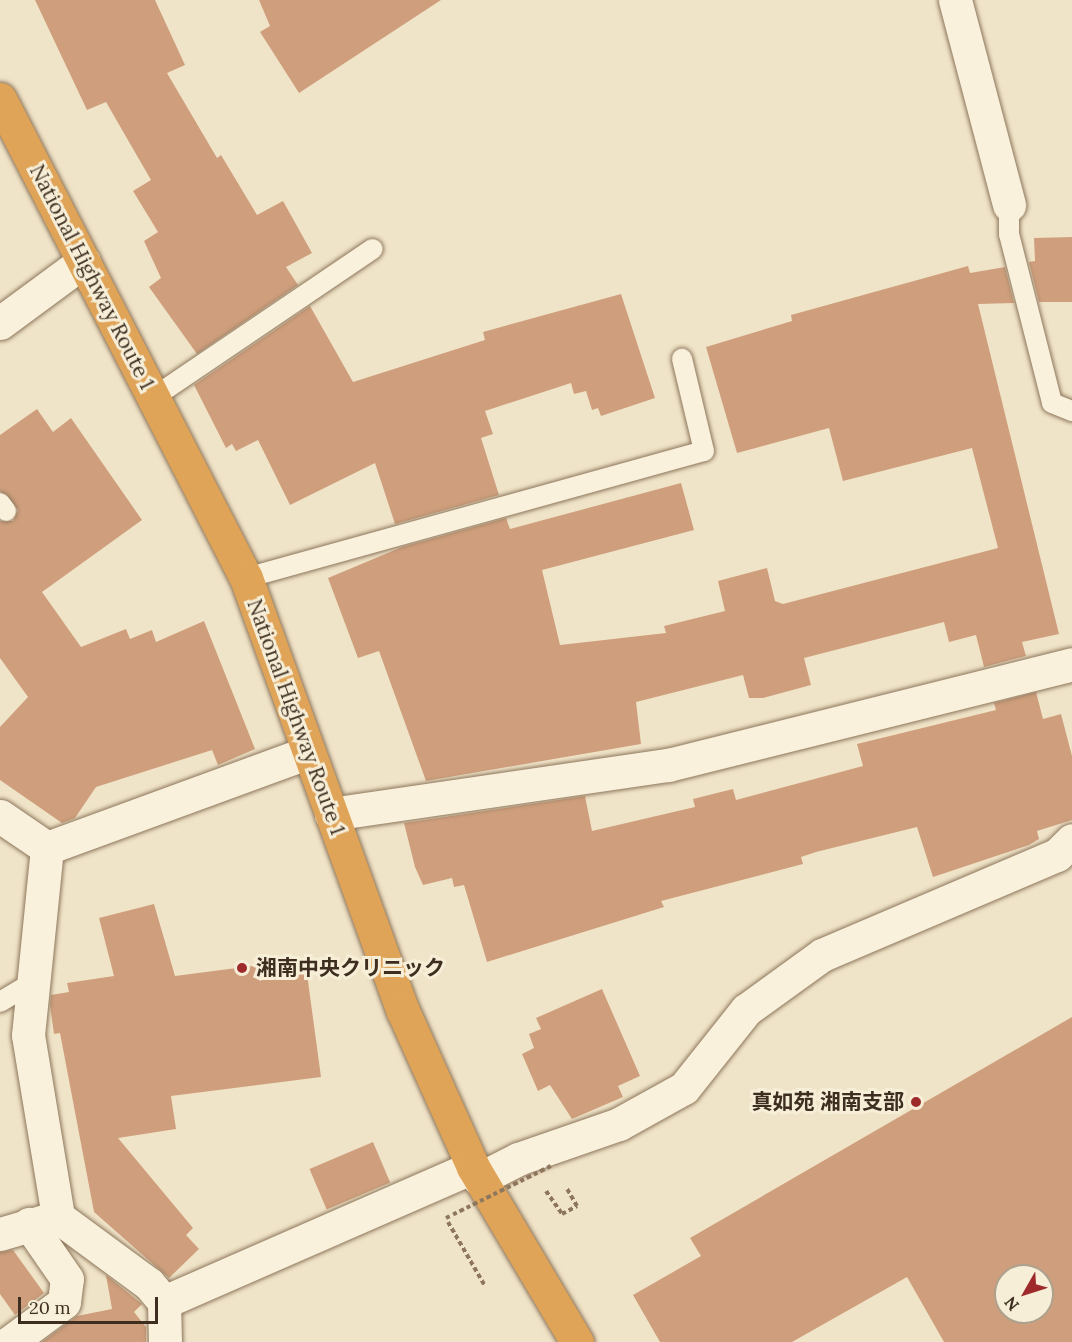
<!DOCTYPE html>
<html>
<head>
<meta charset="utf-8">
<style>
	body { margin:0 }
	#map { position:relative; width:1072px; height:1342px; overflow:hidden; background:#f0e4c8; font-family:Lora,"Noto Sans JP",serif }
	div>[style] { position:absolute }
	.building>* { inset:0; background:#cf9f7d; transform-origin:0 0 }
	.path>* { height:4px; margin-top:-2px; transform-origin:0; background:repeating-linear-gradient(90deg,#8d765c 0 4.5px,transparent 0 7.5px) }
	.roads { filter:drop-shadow(0 0 2px #8d765c) drop-shadow(0 0 2px #8d765c) }
	.lane>* { height:20px; margin:-10px; padding:0 10px; transform-origin:10px; border-radius:10px; background:#faf1dc }
	.street>* { height:33px; margin:-16.5px; padding:0 16.5px; transform-origin:16.5px; border-radius:16.5px; background:#faf1dc }
	.highway>* { height:33px; margin:-16.5px; padding:0 16.5px; transform-origin:16.5px; border-radius:16.5px; background:#e0a458 }
	.path-bridge>* { height:4px; margin-top:-2px; transform-origin:0; background:repeating-linear-gradient(90deg,#8d765c 0 4.5px,transparent 0 7.5px) }
	.dots>* { width:16px; height:16px; translate:-50% -50%; box-sizing:border-box; border:3px solid #f7eed8; border-radius:50% }
	span { translate:-50% -50%; white-space:nowrap; text-align:center; line-height:1.15; -webkit-text-stroke:6px #f7eed8; paint-order:stroke }
	.street-label { font-size:21px; color:#3d2e20 }
	.poi-label { font-size:21px; color:#3d2e20; font-weight:700 }
	.left { translate:0 -50%; text-align:left }
	.right { translate:-100% -50%; text-align:right }
	.north { position:absolute; left:994px; top:1264px; width:60px; height:60px; box-sizing:border-box; background:#f7eed8; border:2px solid #ada18e; border-radius:50%; rotate:231deg; font-size:16px; font-weight:700; line-height:24px; text-align:center; color:#3d2e20 }
	.north::after { content:''; display:block; margin:auto; width:21px; height:27px; background:#9e2a2b; clip-path:polygon(50% 0,100% 100%,50% 72%,0 100%) }
	.scale { position:absolute; left:18px; top:1297px; width:140px; height:27px; box-sizing:border-box; border:3px solid #3d2e20; border-top:0; padding-left:8px; font-size:18px; line-height:21px; white-space:nowrap; color:#3d2e20; -webkit-text-stroke:4px #f7eed8; paint-order:stroke }
</style>
</head>
<body>
<div id="map">
	<div class="building">
		<div style="clip-path:polygon(35px 0,155px 0,185px 65px,167px 73px,217px 158px,221px 155px,257px 215px,283px 201px,312px 253px,286px 267px,298px 285px,197px 354px,149px 287px,161px 278px,144px 241px,158px 232px,133px 191px,151px 180px,106px 102px,87px 110px)"></div>
		<div style="clip-path:polygon(259px 0,441px 0,299px 93px,260px 32px,270px 26px)"></div>
		<div style="clip-path:polygon(1072px 237px,1072px 302px,1039px 302px,1029px 262px,1035px 261px,1034px 238px)"></div>
		<div style="clip-path:polygon(968px 266px,970px 273px,1005px 267px,1014px 303px,978px 304px,1059px 634px,1022px 642px,1026px 656px,984px 667px,976px 635px,949px 642px,944px 622px,804px 658px,811px 685px,763px 698px,749px 698px,743px 675px,636px 702px,641px 744px,426px 781px,379px 651px,358px 658px,328px 578px,402px 547px,506px 518px,510px 529px,681px 483px,694px 530px,542px 570px,560px 645px,666px 633px,664px 626px,725px 611px,718px 581px,767px 568px,775px 601px,783px 604px,998px 548px,972px 448px,843px 481px,829px 428px,737px 453px,706px 347px,792px 321px,791px 315px)"></div>
		<div style="clip-path:polygon(621px 294px,655px 398px,601px 416px,598px 408px,592px 410px,586px 391px,574px 394px,571px 383px,485px 411px,493px 434px,481px 438px,499px 495px,395px 524px,375px 463px,290px 505px,258px 440px,236px 451px,232px 444px,226px 448px,194px 385px,310px 306px,353px 382px,485px 340px,483px 332px)"></div>
		<div style="clip-path:polygon(37px 409px,53px 432px,71px 418px,142px 520px,42px 592px,81px 647px,126px 629px,130px 639px,152px 630px,156px 642px,204px 621px,255px 749px,218px 765px,212px 750px,96px 787px,75px 818px,62px 823px,0 780px,0 727px,28px 697px,0 658px,0 521px,13px 521px,18px 510px,0 491px,0 435px)"></div>
		<div style="clip-path:polygon(1036px 692px,1043px 719px,1061px 714px,1072px 756px,1072px 820px,1037px 831px,1039px 839px,1029px 845px,933px 877px,917px 827px,816px 852px,801px 857px,803px 864px,661px 901px,664px 907px,487px 962px,464px 885px,454px 887px,452px 878px,423px 885px,415px 867px,404px 823px,585px 796px,592px 831px,695px 807px,693px 799px,733px 789px,736px 800px,863px 766px,857px 744px,996px 710px,994px 703px)"></div>
		<div style="clip-path:polygon(154px 904px,175px 976px,305px 959px,321px 1077px,171px 1096px,176px 1129px,118px 1138px,193px 1228px,186px 1235px,199px 1249px,169px 1278px,94px 1212px,60px 1033px,54px 1034px,50px 1005px,51px 995px,69px 992px,67px 983px,114px 976px,99px 918px)"></div>
		<div style="clip-path:polygon(602px 989px,640px 1076px,618px 1086px,623px 1097px,572px 1119px,550px 1085px,538px 1091px,522px 1054px,534px 1048px,529px 1034px,541px 1029px,536px 1018px)"></div>
		<div style="clip-path:polygon(evenodd,1072px 1017px,1072px 1342px,944px 1342px,907px 1277px,792px 1342px,660px 1342px,633px 1295px,701px 1256px,690px 1238px,1072px 1017px,1006px 1276px,1042px 1276px,1042px 1312px,1006px 1312px,1006px 1276px)"></div>
		<div style="left:373px;top:1142px;width:44px;height:69px;rotate:67deg"></div>
		<div style="clip-path:polygon(13px 1250px,44px 1293px,15px 1315px,0 1294px,0 1252px)"></div>
		<div style="clip-path:polygon(106px 1275px,142px 1304px,134px 1312px,146px 1327px,146px 1342px,42px 1342px,77px 1316px,112px 1309px)"></div>
	</div>
	<div class="path">
		<div style="left:546px;top:1191px;width:28px;rotate:55deg"></div>
		<div style="left:562px;top:1214px;width:17px;rotate:-28deg"></div>
		<div style="left:577px;top:1206px;width:22px;rotate:-120deg"></div>
		<div style="left:448px;top:1222px;width:74px;rotate:60deg"></div>
	</div>
	<div class="roads">
		<div class="lane">
			<div style="left:1009px;top:205px;width:29px;rotate:90deg"></div>
			<div style="left:1009px;top:234px;width:174px;rotate:75.7deg"></div>
			<div style="left:1052px;top:403px;width:22px;rotate:22deg"></div>
			<div style="left:154px;top:397px;width:264px;rotate:-34.1deg"></div>
			<div style="left:0;top:503px;width:10px;rotate:53deg"></div>
			<div style="left:246px;top:578px;width:475px;rotate:-15.5deg"></div>
			<div style="left:704px;top:451px;width:95px;rotate:-103.4deg"></div>
			<div style="left:0;top:1002px;width:37px;rotate:-31deg"></div>
		</div>
		<div class="street">
			<div style="left:955px;top:0;width:212px;rotate:75.2deg"></div>
			<div style="left:0;top:323px;width:104px;rotate:-36.4deg"></div>
			<div style="left:331px;top:814px;width:341px;rotate:-8.3deg"></div>
			<div style="left:668px;top:765px;width:416px;rotate:-14deg"></div>
			<div style="left:0;top:816px;width:57px;rotate:34.2deg"></div>
			<div style="left:47px;top:848px;width:277px;rotate:-20.1deg"></div>
			<div style="left:47px;top:848px;width:188px;rotate:95.8deg"></div>
			<div style="left:28px;top:1035px;width:184px;rotate:80.6deg"></div>
			<div style="left:479px;top:1179px;width:44px;rotate:-27.1deg"></div>
			<div style="left:518px;top:1159px;width:107px;rotate:-19.1deg"></div>
			<div style="left:619px;top:1124px;width:74px;rotate:-29deg"></div>
			<div style="left:684px;top:1088px;width:100px;rotate:-51.5deg"></div>
			<div style="left:746px;top:1010px;width:94px;rotate:-35.9deg"></div>
			<div style="left:822px;top:955px;width:255px;rotate:-23.1deg"></div>
			<div style="left:1057px;top:855px;width:21px;rotate:-45deg"></div>
			<div style="left:0;top:1234px;width:60px;rotate:-16.3deg"></div>
			<div style="left:58px;top:1217px;width:113px;rotate:36.4deg"></div>
			<div style="left:149px;top:1284px;width:23px;rotate:50deg"></div>
			<div style="left:164px;top:1302px;width:40px;rotate:88.6deg"></div>
			<div style="left:164px;top:1302px;width:337px;rotate:-23.6deg"></div>
			<div style="left:10px;top:1342px;width:67px;rotate:-36.5deg"></div>
			<div style="left:64px;top:1302px;width:23px;rotate:-83deg"></div>
			<div style="left:67px;top:1279px;width:67px;rotate:-124.6deg"></div>
		</div>
		<div class="highway">
			<div style="left:0;top:99px;width:538px;rotate:62.82deg"></div>
			<div style="left:246px;top:578px;width:461px;rotate:70.1deg"></div>
			<div style="left:403px;top:1011px;width:171px;rotate:65.8deg"></div>
			<div style="left:473px;top:1167px;width:204px;rotate:59.3deg"></div>
		</div>
	</div>
	<div class="path-bridge">
		<div style="left:446px;top:1218px;width:119px;rotate:-26.4deg"></div>
	</div>
	<div class="dots">
		<div style="left:242px;top:968px;background:#9e2a2b"></div>
		<div style="left:916px;top:1102px;background:#9e2a2b"></div>
	</div>
	<div class="street-label">
		<span style="left:92px;top:277px;rotate:63deg">National Highway Route 1</span>
		<span style="left:296px;top:717px;rotate:70deg">National Highway Route 1</span>
	</div>
	<div class="poi-label">
		<span class="left" style="left:256px;top:968px">湘南中央クリニック</span>
		<span class="right" style="left:904px;top:1102px">真如苑 湘南支部</span>
	</div>
	<div class="north">N</div>
	<div class="scale">20 m</div>
</div>
</body>
</html>
